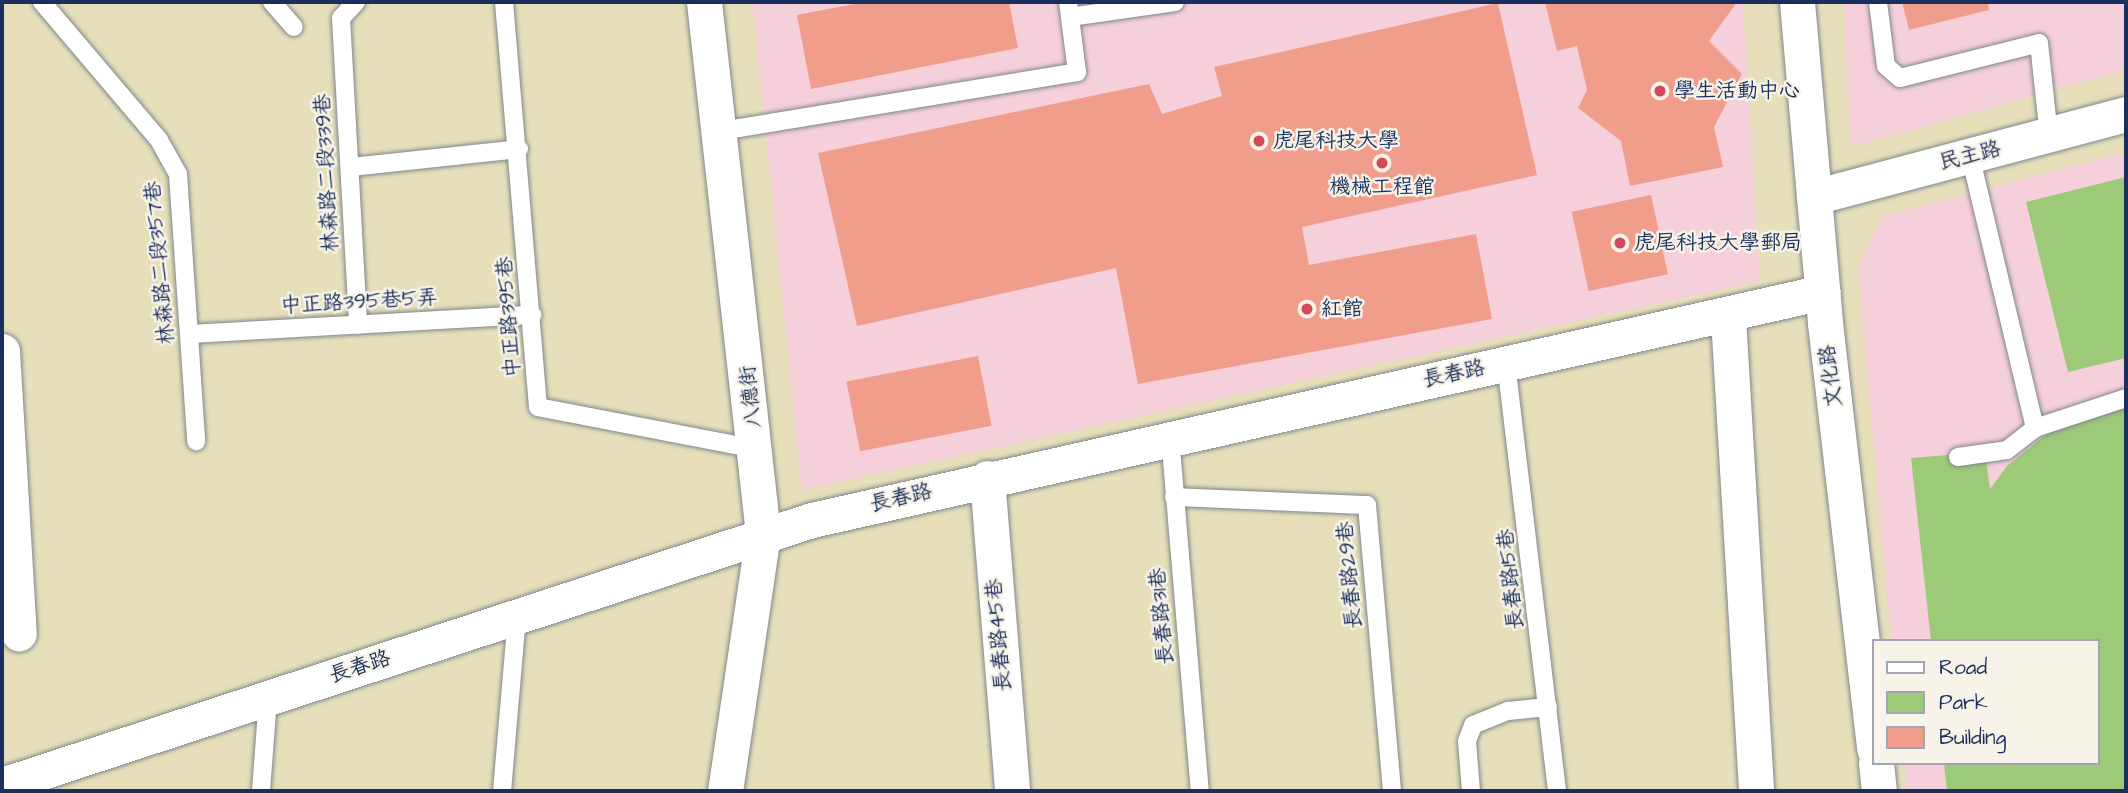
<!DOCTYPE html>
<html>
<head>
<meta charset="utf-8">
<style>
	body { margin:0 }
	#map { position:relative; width:2128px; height:793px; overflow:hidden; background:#e6dfba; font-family:"Architects Daughter","LXGW WenKai TC",sans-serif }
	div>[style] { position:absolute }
	.built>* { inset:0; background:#f5cfda }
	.green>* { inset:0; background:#9cca78 }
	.building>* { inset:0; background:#f09d8c; transform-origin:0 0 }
	.roads { filter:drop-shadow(0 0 2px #80878c) drop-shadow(0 0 2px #80878c) }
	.lane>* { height:18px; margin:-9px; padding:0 9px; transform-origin:9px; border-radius:9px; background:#fff }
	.street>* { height:35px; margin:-17.5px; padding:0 17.5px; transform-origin:17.5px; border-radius:17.5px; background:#fff }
	.dots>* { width:19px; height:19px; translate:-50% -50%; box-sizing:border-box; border:4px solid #f7f3e8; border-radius:50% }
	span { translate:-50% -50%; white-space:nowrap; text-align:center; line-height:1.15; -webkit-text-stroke:5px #f7f3e8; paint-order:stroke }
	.poi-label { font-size:21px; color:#1b2f5e }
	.left { translate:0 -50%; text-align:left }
	.street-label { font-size:21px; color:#1b2f5e }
	.frame { position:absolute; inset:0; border:4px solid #1b2f5e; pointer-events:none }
	.legend { position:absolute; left:1872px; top:639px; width:228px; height:126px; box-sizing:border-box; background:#f7f3e8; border:2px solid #9fa5b1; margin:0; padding:9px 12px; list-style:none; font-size:21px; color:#1b2f5e }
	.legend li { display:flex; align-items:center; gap:14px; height:35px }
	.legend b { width:35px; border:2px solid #9fa5b1 }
</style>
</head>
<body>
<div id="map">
	<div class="built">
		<div style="clip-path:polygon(752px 2px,1743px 2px,1760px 281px,802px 490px)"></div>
		<div style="clip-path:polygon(1843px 2px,2126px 2px,2126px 70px,1851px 147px)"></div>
		<div style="clip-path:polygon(2126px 152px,2126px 791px,1907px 791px,1904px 763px,2098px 763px,2098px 641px,1891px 641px,1858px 266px,1883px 216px)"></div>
	</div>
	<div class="green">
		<div style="clip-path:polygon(2126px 177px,2126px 358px,2068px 372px,2026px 202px)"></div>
		<div style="clip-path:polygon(2126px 398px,2126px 791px,1947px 791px,1944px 763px,2098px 763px,2098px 641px,1931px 641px,1911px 458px,1985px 452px,1990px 489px,2007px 466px,2064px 420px)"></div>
	</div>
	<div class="building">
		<div style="clip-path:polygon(865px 2px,1009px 2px,1018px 48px,811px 89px,797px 15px)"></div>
		<div style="clip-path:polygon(1545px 2px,1737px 2px,1709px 41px,1742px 74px,1714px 127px,1723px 167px,1630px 186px,1621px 141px,1578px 108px,1587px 90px,1577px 46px,1557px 51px)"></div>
		<div style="clip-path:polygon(1902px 2px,1988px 2px,1989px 10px,1909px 30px)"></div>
		<div style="clip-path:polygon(1498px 3px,1537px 175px,1302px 227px,1309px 265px,1476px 234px,1492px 319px,1138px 384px,1116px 268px,857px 326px,818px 153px,1149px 84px,1162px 114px,1222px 96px,1214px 67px)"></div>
		<div style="left:1651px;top:195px;width:81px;height:81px;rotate:78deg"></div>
		<div style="left:978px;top:356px;width:71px;height:134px;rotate:79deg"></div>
	</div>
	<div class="roads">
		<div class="lane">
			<div style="left:42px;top:2px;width:181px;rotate:49.7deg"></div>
			<div style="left:159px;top:140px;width:39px;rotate:61deg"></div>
			<div style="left:178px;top:174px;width:268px;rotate:86.1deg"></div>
			<div style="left:272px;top:2px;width:33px;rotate:49deg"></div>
			<div style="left:356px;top:2px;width:22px;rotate:133deg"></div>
			<div style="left:341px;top:18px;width:307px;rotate:86.8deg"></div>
			<div style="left:504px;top:2px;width:406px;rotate:85.2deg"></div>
			<div style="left:538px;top:407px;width:223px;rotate:10.9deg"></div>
			<div style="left:1068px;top:2px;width:15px;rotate:82deg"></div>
			<div style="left:1070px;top:17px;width:106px;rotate:-8.1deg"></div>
			<div style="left:1878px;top:2px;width:64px;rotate:82.9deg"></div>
			<div style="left:1886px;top:66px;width:18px;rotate:41deg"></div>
			<div style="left:1900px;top:78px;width:143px;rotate:-14.1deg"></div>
			<div style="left:2039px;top:43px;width:94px;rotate:83.9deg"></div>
			<div style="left:722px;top:131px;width:360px;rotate:-9.4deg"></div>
			<div style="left:1077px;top:72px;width:55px;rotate:-97.3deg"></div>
			<div style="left:351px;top:167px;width:169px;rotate:-6.1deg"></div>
			<div style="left:190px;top:334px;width:343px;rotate:-3.2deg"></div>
			<div style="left:1506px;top:363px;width:431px;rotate:83.2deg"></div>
			<div style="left:2035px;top:428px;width:96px;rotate:-18.2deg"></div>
			<div style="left:1170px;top:436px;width:356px;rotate:85.2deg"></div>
			<div style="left:1958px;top:457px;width:49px;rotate:-8.1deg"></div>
			<div style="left:2007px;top:450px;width:36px;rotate:-38deg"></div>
			<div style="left:2035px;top:428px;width:280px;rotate:-103.4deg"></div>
			<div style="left:1174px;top:497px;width:193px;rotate:2.4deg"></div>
			<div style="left:1367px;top:505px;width:287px;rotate:85deg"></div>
			<div style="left:261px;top:791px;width:94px;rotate:-85.7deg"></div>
			<div style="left:502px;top:791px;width:177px;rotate:-85.1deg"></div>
			<div style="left:1471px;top:791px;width:50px;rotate:-94.6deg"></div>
			<div style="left:1467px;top:741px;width:17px;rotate:-69deg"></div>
			<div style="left:1473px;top:725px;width:38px;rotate:-22deg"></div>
			<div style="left:1508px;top:711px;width:40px;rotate:-5.7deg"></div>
		</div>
		<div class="street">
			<div style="left:704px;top:2px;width:535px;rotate:83.67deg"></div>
			<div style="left:763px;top:534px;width:260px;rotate:98.4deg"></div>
			<div style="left:1797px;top:2px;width:322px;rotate:85deg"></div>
			<div style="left:1825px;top:323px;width:429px;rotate:83.4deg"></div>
			<div style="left:1814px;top:197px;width:323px;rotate:-14.9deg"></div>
			<div style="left:1728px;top:317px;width:475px;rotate:86.6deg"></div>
			<div style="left:2px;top:351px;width:283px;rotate:86.6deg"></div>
			<div style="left:987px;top:478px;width:314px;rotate:85.4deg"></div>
			<div style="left:1876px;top:763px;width:28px;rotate:84deg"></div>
			<div style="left:2px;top:785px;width:852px;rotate:-18.12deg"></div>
			<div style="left:812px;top:520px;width:1036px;rotate:-12.71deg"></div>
		</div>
	</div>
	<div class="dots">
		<div style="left:1660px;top:91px;background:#d1495b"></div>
		<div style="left:1259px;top:141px;background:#d1495b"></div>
		<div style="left:1382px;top:163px;background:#d1495b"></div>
		<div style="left:1620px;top:243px;background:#d1495b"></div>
		<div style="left:1307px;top:309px;background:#d1495b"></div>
	</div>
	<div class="poi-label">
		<span class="left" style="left:1674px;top:91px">學生活動中心</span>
		<span class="left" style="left:1273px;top:141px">虎尾科技大學</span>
		<span style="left:1382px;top:187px">機械工程館</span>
		<span class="left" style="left:1634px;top:243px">虎尾科技大學郵局</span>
		<span class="left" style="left:1321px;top:309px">紅館</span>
	</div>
	<div class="street-label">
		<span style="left:1970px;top:156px;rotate:-14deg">民主路</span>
		<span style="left:327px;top:173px;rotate:-93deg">林森路二段339巷</span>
		<span style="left:160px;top:263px;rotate:-95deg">林森路二段357巷</span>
		<span style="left:359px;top:302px;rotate:-3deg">中正路395巷5弄</span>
		<span style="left:509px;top:317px;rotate:-94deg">中正路395巷</span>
		<span style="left:1454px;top:374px;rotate:-12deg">長春路</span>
		<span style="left:1831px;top:376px;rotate:-97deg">文化路</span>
		<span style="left:751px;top:397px;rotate:-96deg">八德街</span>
		<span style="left:901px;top:498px;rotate:-13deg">長春路</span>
		<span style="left:1350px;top:575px;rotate:-95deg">長春路29巷</span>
		<span style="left:1511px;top:579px;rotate:-96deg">長春路15巷</span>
		<span style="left:1162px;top:616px;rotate:-95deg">長春路31巷</span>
		<span style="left:999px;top:635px;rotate:-95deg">長春路45巷</span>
		<span style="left:360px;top:667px;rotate:-18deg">長春路</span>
	</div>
	<div class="frame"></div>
	<ul class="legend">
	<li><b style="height:9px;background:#fff"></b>Road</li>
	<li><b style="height:19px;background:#9cca78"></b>Park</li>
	<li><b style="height:19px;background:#f09d8c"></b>Building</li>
	</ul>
</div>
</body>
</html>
